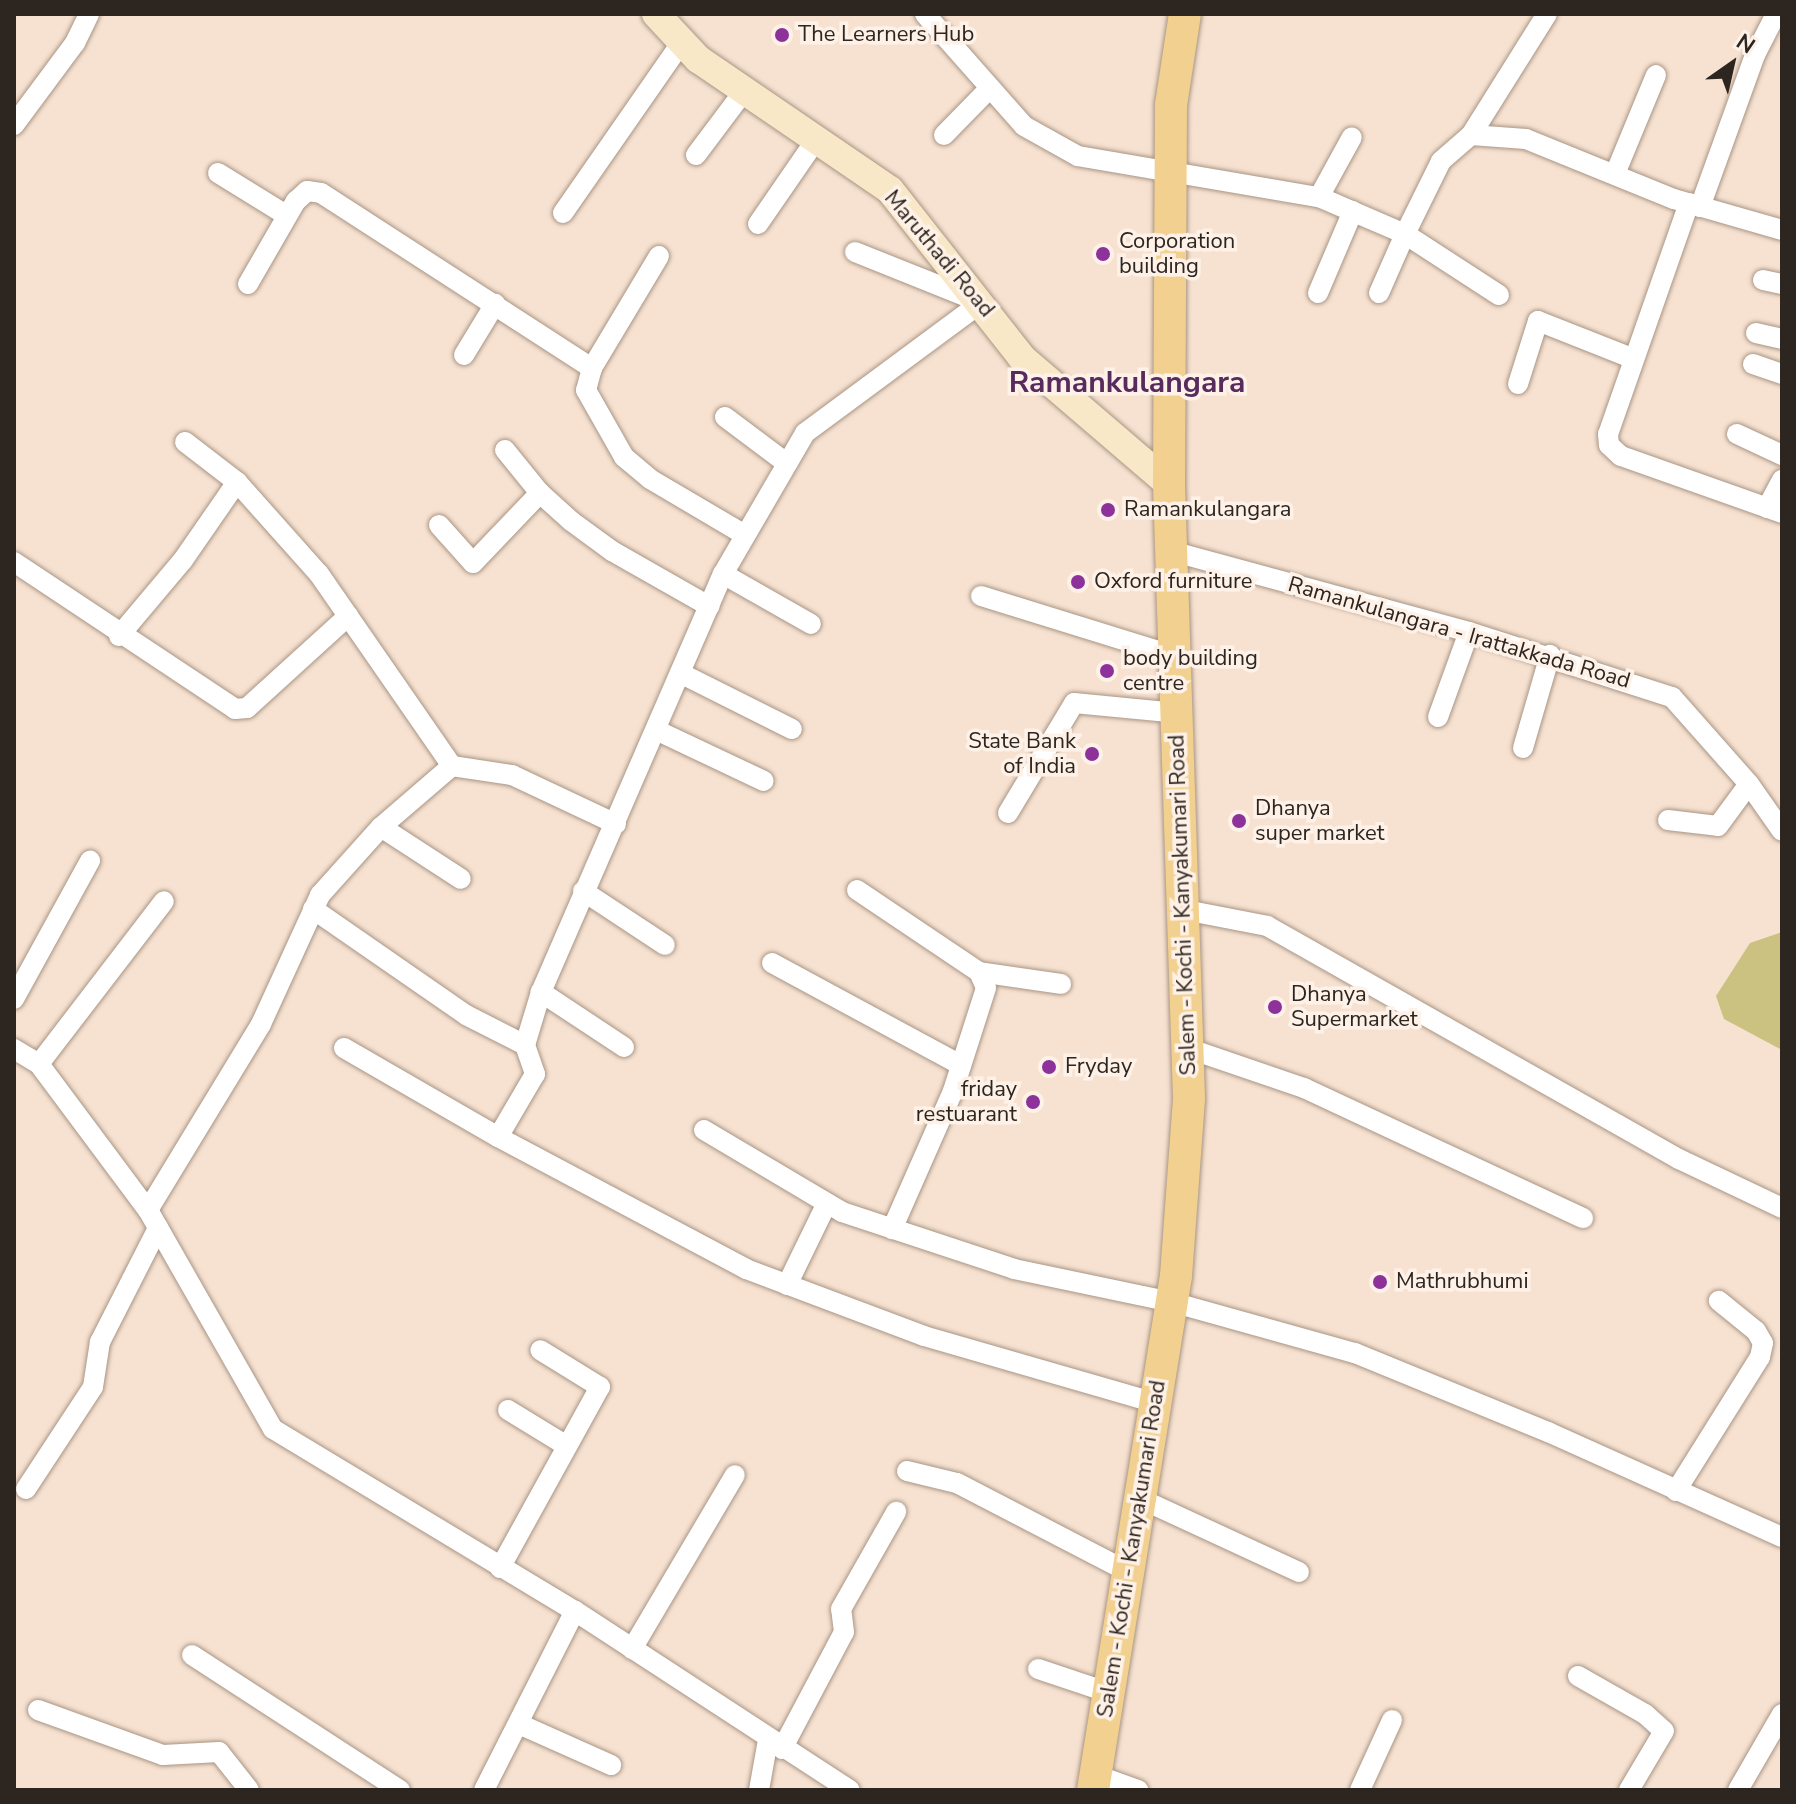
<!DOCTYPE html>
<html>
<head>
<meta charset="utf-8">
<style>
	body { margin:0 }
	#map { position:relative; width:1796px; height:1804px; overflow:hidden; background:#f7e2d1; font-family:"Nunito Sans",sans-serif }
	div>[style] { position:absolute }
	.water>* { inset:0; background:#cbc180 }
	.roads { filter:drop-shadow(0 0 2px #a99585) drop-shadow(0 0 2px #a99585) }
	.minor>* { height:20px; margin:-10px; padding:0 10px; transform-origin:10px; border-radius:10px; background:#fff }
	.secondary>* { height:28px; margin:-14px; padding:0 14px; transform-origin:14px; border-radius:14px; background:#f8e8c7 }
	.primary>* { height:32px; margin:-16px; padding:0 16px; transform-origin:16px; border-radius:16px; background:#f2d08f }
	.dots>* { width:22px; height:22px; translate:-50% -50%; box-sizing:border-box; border:4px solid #fef1e7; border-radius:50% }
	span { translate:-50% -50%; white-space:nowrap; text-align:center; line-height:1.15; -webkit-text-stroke:7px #fef1e7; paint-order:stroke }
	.poi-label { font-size:22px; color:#2d251f }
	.left { translate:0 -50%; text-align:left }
	.right { translate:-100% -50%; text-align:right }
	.street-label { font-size:22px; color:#2d251f }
	.district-label { font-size:30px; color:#582b5f; font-weight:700 }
	.frame { position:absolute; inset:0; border:16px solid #2d251f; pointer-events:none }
	.north { position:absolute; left:1692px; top:24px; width:80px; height:80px; -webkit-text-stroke:6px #fef1e7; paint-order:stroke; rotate:34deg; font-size:22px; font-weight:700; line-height:32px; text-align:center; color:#2d251f }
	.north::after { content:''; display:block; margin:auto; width:28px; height:36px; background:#2d251f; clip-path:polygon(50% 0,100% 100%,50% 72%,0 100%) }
</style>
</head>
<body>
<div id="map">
	<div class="water">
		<div style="clip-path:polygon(1782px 932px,1782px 1050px,1724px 1019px,1716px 996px,1750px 943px)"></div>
	</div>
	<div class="roads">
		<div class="minor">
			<div style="left:925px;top:14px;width:149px;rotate:48.5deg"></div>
			<div style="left:1024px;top:126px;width:62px;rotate:29.1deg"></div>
			<div style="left:1078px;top:156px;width:244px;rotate:9.7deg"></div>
			<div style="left:1319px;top:197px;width:94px;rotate:23.3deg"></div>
			<div style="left:1405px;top:234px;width:81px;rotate:-63.7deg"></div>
			<div style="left:1441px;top:161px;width:40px;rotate:-41deg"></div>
			<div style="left:1471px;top:135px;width:55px;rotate:4.2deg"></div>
			<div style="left:1526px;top:139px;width:160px;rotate:22.1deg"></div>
			<div style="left:1674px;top:199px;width:112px;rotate:16deg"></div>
			<div style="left:14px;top:125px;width:102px;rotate:-53.4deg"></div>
			<div style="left:75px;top:43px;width:32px;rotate:-64deg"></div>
			<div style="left:944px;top:135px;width:66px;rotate:-45.6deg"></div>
			<div style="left:1471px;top:135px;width:143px;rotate:-57.9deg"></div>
			<div style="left:696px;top:155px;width:80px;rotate:-53.1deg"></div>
			<div style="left:218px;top:173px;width:80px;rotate:31.7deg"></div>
			<div style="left:1615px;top:174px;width:107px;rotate:-67.5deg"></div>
			<div style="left:1319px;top:197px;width:68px;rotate:-61.2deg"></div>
			<div style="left:1689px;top:203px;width:245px;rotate:109.3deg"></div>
			<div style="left:1608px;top:434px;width:11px;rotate:85deg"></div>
			<div style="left:1609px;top:445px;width:16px;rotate:43deg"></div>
			<div style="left:1621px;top:456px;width:171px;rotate:19.5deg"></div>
			<div style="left:1700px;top:207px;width:162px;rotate:-70.1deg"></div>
			<div style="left:1755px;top:55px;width:46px;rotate:-62.9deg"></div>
			<div style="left:563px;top:213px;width:208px;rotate:-55.2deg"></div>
			<div style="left:758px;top:224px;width:102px;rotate:-55.4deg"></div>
			<div style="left:855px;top:252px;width:129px;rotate:21.8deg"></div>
			<div style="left:659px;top:256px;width:131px;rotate:120.9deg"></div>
			<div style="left:592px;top:368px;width:23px;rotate:105deg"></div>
			<div style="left:586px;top:390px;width:77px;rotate:60.4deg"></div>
			<div style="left:624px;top:457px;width:34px;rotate:40deg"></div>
			<div style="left:650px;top:479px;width:110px;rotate:30.5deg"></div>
			<div style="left:1763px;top:280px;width:19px;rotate:12deg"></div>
			<div style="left:248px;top:284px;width:96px;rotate:-60deg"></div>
			<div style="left:296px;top:201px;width:15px;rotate:-42deg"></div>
			<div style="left:307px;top:191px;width:14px;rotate:8deg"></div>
			<div style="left:321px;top:193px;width:323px;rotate:32.9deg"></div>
			<div style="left:1318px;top:293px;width:89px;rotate:-66.9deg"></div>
			<div style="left:1379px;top:293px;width:64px;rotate:-66.2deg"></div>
			<div style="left:1405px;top:234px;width:112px;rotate:33deg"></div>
			<div style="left:1756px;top:333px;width:27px;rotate:13deg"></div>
			<div style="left:464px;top:355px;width:60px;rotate:-58.7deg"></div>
			<div style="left:1753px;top:364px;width:31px;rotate:19deg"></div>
			<div style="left:1518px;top:384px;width:66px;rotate:-72.4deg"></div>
			<div style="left:1538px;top:321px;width:103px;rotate:21.6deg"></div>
			<div style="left:725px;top:417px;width:75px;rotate:36.9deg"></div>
			<div style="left:1737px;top:434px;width:50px;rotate:25deg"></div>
			<div style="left:185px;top:442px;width:66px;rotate:37.6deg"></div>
			<div style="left:237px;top:482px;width:123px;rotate:48.3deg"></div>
			<div style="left:319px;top:574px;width:234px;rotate:55.3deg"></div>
			<div style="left:505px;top:450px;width:55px;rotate:50.9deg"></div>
			<div style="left:540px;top:493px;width:42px;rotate:42.1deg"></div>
			<div style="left:571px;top:521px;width:51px;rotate:36.2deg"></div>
			<div style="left:612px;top:551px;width:112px;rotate:29.6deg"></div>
			<div style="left:1767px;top:508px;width:32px;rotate:-62deg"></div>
			<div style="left:439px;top:525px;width:51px;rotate:48.2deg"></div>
			<div style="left:473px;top:563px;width:97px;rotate:-46.3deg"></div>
			<div style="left:1171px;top:551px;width:309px;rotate:15.2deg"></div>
			<div style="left:1469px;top:632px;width:213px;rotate:17.8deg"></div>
			<div style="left:1672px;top:697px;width:116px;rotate:48.5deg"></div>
			<div style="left:1749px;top:784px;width:57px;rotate:54.9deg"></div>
			<div style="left:14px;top:562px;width:265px;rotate:33.6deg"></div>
			<div style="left:235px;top:709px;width:12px;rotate:-5deg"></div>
			<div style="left:247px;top:708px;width:137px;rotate:-42.3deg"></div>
			<div style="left:723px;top:574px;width:101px;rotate:29.6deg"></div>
			<div style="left:981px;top:596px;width:203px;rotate:17.2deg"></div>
			<div style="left:119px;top:636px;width:99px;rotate:-49.9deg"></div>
			<div style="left:183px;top:560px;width:95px;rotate:-55.3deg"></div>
			<div style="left:680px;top:673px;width:125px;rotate:26.6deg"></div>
			<div style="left:1438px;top:717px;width:90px;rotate:-70deg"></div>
			<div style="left:656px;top:730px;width:119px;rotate:25.3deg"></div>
			<div style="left:1523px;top:748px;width:97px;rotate:-73.8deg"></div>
			<div style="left:1008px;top:813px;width:128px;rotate:-59deg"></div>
			<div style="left:1074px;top:703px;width:103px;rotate:5.5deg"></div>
			<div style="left:1668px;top:820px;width:50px;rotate:6.8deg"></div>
			<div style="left:1718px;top:826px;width:52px;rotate:-53.6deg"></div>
			<div style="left:381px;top:827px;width:95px;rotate:33deg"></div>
			<div style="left:857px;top:890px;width:147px;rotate:33.9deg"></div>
			<div style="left:979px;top:972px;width:17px;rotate:66deg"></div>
			<div style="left:986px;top:988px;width:108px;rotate:107.8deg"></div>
			<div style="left:953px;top:1091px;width:151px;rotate:113.8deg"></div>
			<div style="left:583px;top:891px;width:98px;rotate:33.4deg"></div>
			<div style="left:313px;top:909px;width:186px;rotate:34.7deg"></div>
			<div style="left:466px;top:1015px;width:66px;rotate:27deg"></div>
			<div style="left:525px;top:1045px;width:31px;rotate:71deg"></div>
			<div style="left:535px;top:1074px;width:73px;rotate:120.4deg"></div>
			<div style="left:1185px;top:910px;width:84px;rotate:11deg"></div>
			<div style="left:1267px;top:926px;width:473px;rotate:29.5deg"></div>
			<div style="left:1679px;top:1159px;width:114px;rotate:25.4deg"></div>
			<div style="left:772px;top:963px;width:215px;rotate:28.4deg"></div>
			<div style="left:979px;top:972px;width:83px;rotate:8.3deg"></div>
			<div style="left:14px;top:999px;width:158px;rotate:-61.2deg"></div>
			<div style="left:525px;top:1045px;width:55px;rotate:-73.2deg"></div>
			<div style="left:624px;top:1047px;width:100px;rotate:-146.5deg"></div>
			<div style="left:541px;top:992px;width:456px;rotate:-66.5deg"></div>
			<div style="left:723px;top:574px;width:163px;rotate:-59.8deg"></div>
			<div style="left:805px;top:433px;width:220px;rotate:-36.5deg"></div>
			<div style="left:344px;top:1048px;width:178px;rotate:30deg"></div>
			<div style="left:498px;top:1137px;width:281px;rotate:28deg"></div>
			<div style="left:746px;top:1269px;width:190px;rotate:20.6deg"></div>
			<div style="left:924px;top:1336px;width:241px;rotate:16.1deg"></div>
			<div style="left:1187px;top:1048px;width:124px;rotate:18.9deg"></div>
			<div style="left:1304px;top:1088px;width:308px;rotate:25deg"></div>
			<div style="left:14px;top:1049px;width:29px;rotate:31deg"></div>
			<div style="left:39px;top:1064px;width:182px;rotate:53.3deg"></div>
			<div style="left:148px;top:1210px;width:252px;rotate:60.3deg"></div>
			<div style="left:273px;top:1429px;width:353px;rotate:31.1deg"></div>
			<div style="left:575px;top:1611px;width:328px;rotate:33.1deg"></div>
			<div style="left:39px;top:1064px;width:205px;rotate:-52.5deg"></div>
			<div style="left:704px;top:1130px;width:161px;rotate:30.7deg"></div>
			<div style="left:842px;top:1212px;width:181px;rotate:18.3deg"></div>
			<div style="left:1014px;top:1269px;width:161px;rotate:11.8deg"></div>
			<div style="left:1172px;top:1302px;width:190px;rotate:15.6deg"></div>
			<div style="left:1355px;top:1353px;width:209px;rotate:22.3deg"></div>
			<div style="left:1548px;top:1432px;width:256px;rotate:24.2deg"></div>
			<div style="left:148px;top:1210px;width:218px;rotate:-58.7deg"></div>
			<div style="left:261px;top:1024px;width:142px;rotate:-65.4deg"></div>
			<div style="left:320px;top:895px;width:91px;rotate:-48.1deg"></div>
			<div style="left:381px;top:827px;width:94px;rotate:-40.7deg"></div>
			<div style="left:452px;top:766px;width:61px;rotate:8.5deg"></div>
			<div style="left:512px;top:775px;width:115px;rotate:25.2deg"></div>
			<div style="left:787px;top:1285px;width:91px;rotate:-64deg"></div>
			<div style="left:508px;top:1410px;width:69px;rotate:31.4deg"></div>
			<div style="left:907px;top:1471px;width:51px;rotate:13.5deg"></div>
			<div style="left:957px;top:1483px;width:194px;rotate:27.4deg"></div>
			<div style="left:26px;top:1489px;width:122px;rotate:-56.7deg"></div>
			<div style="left:93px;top:1387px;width:46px;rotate:-81.2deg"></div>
			<div style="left:100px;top:1342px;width:128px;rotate:-63deg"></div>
			<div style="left:1676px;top:1491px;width:158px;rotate:-57.9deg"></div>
			<div style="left:1760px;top:1357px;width:14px;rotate:-78deg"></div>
			<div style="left:1763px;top:1343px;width:14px;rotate:-120deg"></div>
			<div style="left:1756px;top:1331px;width:48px;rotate:-141deg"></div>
			<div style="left:1141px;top:1499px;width:174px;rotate:24.8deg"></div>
			<div style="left:500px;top:1568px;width:207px;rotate:-61.1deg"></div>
			<div style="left:600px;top:1387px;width:70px;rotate:-148.3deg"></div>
			<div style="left:632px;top:1649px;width:202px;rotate:-59.4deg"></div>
			<div style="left:192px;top:1655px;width:248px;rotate:33deg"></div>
			<div style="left:1038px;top:1669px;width:76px;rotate:18.4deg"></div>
			<div style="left:1578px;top:1676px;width:77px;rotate:29.6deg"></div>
			<div style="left:1645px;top:1714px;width:25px;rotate:42deg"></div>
			<div style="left:1664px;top:1731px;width:69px;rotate:120.7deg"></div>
			<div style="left:38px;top:1710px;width:133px;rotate:19.8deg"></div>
			<div style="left:163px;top:1755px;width:56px;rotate:-3.1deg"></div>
			<div style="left:219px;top:1752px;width:48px;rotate:51.7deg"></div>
			<div style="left:519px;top:1724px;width:101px;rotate:24deg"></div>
			<div style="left:782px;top:1749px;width:132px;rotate:-62.1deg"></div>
			<div style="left:844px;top:1632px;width:23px;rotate:-97deg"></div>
			<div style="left:841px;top:1609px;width:112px;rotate:-60.4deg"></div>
			<div style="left:1096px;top:1775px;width:45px;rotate:19.7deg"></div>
			<div style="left:484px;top:1790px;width:201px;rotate:-63.1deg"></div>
			<div style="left:759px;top:1790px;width:51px;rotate:-79.8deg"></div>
			<div style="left:1360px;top:1790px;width:77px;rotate:-65.4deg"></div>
			<div style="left:1738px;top:1790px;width:88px;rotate:-59.9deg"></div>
		</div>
		<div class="secondary">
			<div style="left:656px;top:14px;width:62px;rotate:47deg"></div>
			<div style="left:698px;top:59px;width:232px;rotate:34.3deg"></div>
			<div style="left:890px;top:190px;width:214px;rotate:51.8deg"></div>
			<div style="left:1022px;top:358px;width:194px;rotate:40.6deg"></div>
		</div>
		<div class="primary">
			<div style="left:1093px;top:1790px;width:521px;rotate:-80.83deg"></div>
			<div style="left:1176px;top:1276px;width:178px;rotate:-85.8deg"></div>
			<div style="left:1189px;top:1098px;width:614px;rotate:-91.87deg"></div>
			<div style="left:1169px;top:484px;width:379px;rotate:-89.7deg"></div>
			<div style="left:1171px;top:105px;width:92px;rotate:-81.3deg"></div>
		</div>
	</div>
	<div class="dots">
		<div style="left:782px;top:35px;background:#8d319b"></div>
		<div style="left:1103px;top:254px;background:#8d319b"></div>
		<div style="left:1108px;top:510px;background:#8d319b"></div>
		<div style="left:1078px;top:582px;background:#8d319b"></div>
		<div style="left:1107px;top:671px;background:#8d319b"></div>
		<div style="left:1092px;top:754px;background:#8d319b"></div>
		<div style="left:1239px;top:821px;background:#8d319b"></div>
		<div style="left:1275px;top:1007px;background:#8d319b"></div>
		<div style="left:1049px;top:1067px;background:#8d319b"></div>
		<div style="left:1033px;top:1102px;background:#8d319b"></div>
		<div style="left:1380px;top:1282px;background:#8d319b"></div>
	</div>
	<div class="poi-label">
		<span class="left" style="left:798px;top:35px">The Learners Hub</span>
		<span class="left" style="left:1119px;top:254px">Corporation<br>building</span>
		<span class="left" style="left:1124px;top:510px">Ramankulangara</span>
		<span class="left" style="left:1094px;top:582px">Oxford furniture</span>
		<span class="left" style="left:1123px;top:671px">body building<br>centre</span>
		<span class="right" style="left:1076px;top:754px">State Bank<br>of India</span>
		<span class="left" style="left:1255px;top:821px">Dhanya<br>super market</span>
		<span class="left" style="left:1291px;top:1007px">Dhanya<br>Supermarket</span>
		<span class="left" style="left:1065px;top:1067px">Fryday</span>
		<span class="right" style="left:1017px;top:1102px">friday<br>restuarant</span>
		<span class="left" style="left:1396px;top:1282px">Mathrubhumi</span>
	</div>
	<div class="street-label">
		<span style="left:939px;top:254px;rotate:50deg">Maruthadi Road</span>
		<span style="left:1459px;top:633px;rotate:16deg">Ramankulangara - Irattakkada Road</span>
		<span style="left:1183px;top:905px;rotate:-92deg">Salem - Kochi - Kanyakumari Road</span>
		<span style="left:1132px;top:1549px;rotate:-81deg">Salem - Kochi - Kanyakumari Road</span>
	</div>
	<div class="district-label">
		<span style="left:1127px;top:383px">Ramankulangara</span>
	</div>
	<div class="frame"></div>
	<div class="north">N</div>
</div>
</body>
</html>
